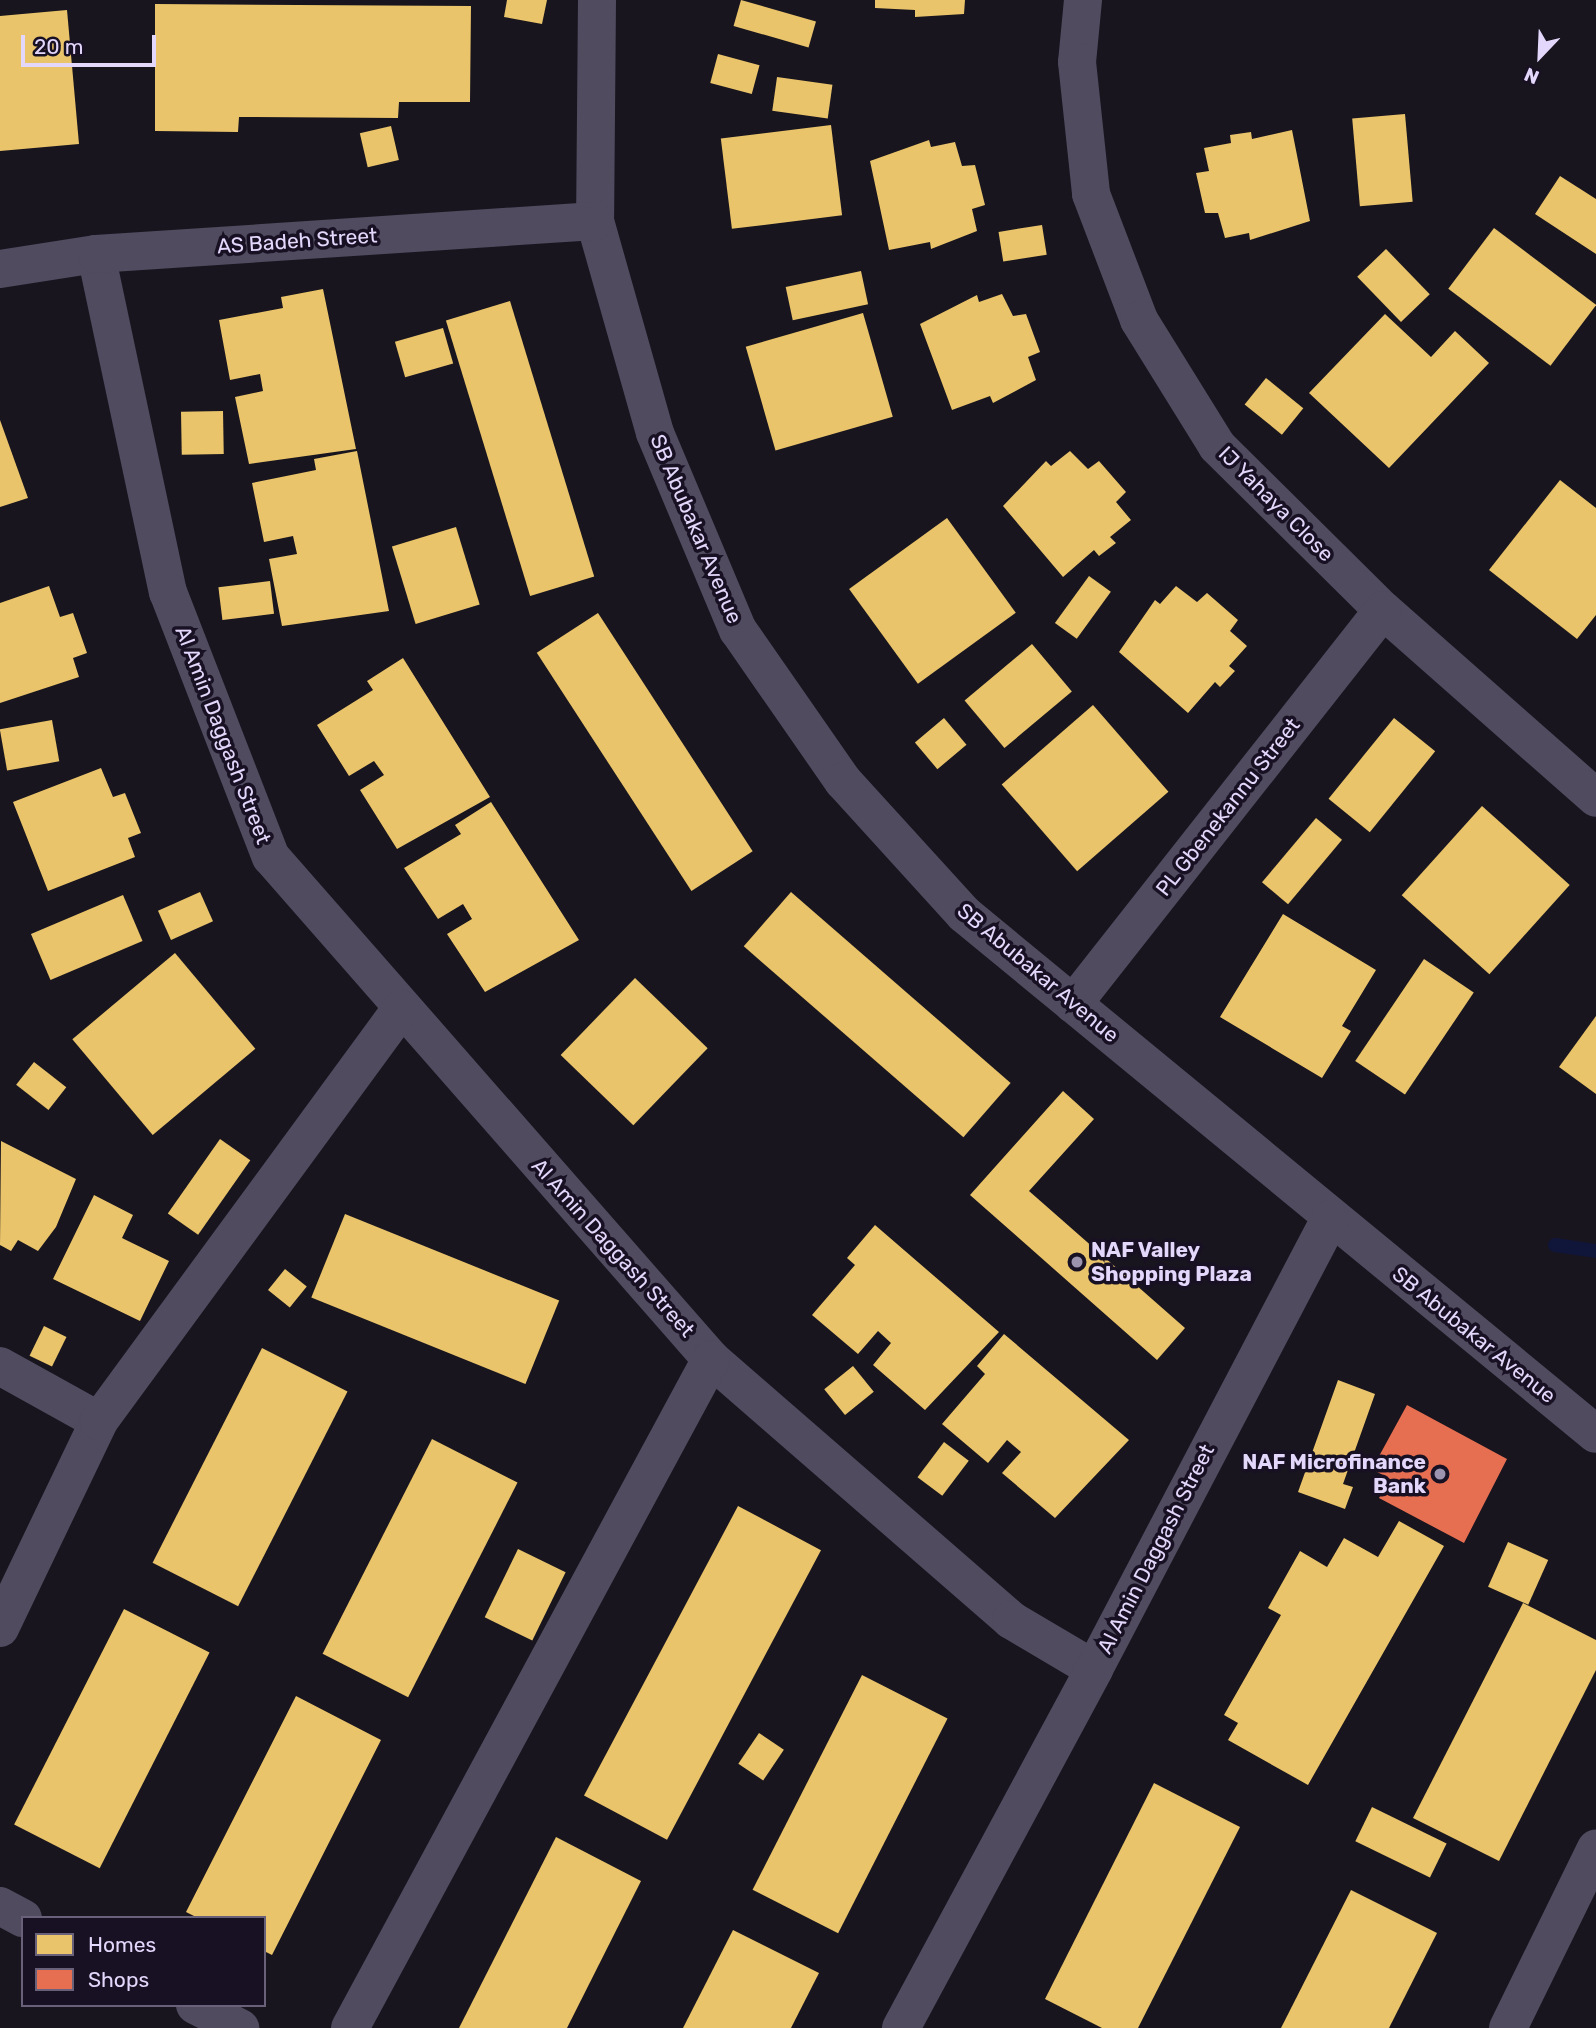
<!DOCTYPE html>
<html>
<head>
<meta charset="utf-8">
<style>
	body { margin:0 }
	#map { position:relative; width:1596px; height:2028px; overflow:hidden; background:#19151f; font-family:Rubik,sans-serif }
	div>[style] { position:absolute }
	.homes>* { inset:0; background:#e9c46a; transform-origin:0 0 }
	.shops>* { inset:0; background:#e76f51 }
	.stream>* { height:14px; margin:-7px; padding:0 7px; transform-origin:7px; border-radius:7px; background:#10153a }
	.street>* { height:38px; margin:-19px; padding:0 19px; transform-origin:19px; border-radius:19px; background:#504b5f }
	.dots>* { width:19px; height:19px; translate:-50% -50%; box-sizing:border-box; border:4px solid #181123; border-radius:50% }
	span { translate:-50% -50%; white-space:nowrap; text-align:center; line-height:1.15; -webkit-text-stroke:7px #181123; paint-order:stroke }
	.street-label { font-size:21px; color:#e3d7fb }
	.poi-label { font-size:21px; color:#e3d7fb; font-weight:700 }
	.left { translate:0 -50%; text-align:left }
	.right { translate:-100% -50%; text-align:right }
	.legend { position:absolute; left:21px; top:1916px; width:245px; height:91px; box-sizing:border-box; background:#181123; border:2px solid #696079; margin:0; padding:9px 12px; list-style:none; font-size:21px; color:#e3d7fb }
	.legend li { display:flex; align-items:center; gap:14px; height:35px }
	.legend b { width:35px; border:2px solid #696079 }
	.north { position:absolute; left:1505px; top:21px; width:70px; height:70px; -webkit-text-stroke:5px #181123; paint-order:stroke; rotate:203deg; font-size:19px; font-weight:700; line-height:28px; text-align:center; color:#e3d7fb }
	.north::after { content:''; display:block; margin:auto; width:24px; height:32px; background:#e3d7fb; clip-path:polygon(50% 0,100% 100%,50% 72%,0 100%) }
	.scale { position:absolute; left:21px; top:35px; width:135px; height:32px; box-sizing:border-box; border:4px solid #e3d7fb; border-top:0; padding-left:9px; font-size:21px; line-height:24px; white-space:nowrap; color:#e3d7fb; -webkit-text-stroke:5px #181123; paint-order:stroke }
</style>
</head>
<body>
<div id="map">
	<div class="homes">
		<div style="clip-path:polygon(507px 0,547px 0,542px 24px,504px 17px)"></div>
		<div style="left:741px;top:0;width:78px;height:27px;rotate:16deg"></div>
		<div style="clip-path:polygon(875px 0,965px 0,964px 14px,915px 17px,915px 10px,875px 8px)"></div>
		<div style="clip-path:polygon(155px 4px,471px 6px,470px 102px,399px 102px,398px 118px,239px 117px,238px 132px,155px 131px)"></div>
		<div style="clip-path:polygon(67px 10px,79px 144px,0 151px,0 16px)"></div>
		<div style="left:718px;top:54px;width:43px;height:30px;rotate:15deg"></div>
		<div style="left:777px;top:77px;width:56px;height:34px;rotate:8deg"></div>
		<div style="left:1405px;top:114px;width:88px;height:53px;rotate:85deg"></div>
		<div style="left:831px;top:125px;width:91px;height:111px;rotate:83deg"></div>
		<div style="left:391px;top:126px;width:35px;height:32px;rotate:77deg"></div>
		<div style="clip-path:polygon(1292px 130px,1310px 221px,1250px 240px,1249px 233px,1225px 238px,1218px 213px,1205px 213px,1196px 173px,1209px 171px,1204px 148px,1231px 143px,1230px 135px,1251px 132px,1252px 139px)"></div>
		<div style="clip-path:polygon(929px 140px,931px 147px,955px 142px,962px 166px,975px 165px,985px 205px,972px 209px,977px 231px,931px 249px,930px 242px,889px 250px,870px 161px)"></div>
		<div style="clip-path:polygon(1560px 176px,1596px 199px,1596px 254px,1535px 214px)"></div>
		<div style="left:1042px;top:225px;width:30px;height:44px;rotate:81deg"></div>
		<div style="left:1494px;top:228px;width:128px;height:76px;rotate:37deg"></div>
		<div style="left:1386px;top:249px;width:63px;height:40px;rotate:46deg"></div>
		<div style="left:861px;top:271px;width:34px;height:77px;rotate:78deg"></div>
		<div style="clip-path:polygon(323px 289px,356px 449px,249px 464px,235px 397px,263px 391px,260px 374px,230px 380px,219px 320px,283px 308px,281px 297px)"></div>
		<div style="clip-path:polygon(1002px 294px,1013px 316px,1026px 314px,1040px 352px,1028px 357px,1036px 380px,993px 403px,990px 396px,952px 410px,920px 324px,977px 295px,979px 302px)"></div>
		<div style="left:510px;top:301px;width:288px;height:67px;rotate:73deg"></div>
		<div style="left:863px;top:313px;width:108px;height:122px;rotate:74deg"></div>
		<div style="clip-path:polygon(1385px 314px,1431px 357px,1455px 331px,1489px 363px,1389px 468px,1309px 393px)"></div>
		<div style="left:443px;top:328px;width:37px;height:50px;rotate:74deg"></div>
		<div style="left:1266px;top:378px;width:48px;height:34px;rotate:39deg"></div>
		<div style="left:223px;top:411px;width:43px;height:42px;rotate:89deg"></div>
		<div style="clip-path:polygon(0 420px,28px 498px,0 507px)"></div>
		<div style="clip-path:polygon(357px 451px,389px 611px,282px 626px,269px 559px,297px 554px,293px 536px,264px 542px,252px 483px,316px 470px,314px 459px)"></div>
		<div style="clip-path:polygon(1070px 451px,1088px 469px,1099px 461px,1126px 492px,1116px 502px,1131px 520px,1110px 537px,1116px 543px,1099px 556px,1094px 550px,1063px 577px,1003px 506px,1046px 461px,1051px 466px)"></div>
		<div style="clip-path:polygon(1560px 480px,1596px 508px,1596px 615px,1577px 639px,1489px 570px)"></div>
		<div style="left:947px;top:518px;width:117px;height:121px;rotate:54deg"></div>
		<div style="left:456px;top:527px;width:81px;height:67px;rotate:73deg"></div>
		<div style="left:1089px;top:576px;width:27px;height:58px;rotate:36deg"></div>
		<div style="left:270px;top:581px;width:33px;height:52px;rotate:83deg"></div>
		<div style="clip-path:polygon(49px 586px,60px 617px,73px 613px,87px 653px,73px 658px,79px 677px,0 703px,0 603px)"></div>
		<div style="clip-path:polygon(1176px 586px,1197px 602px,1207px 593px,1238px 620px,1230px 631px,1247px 646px,1229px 666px,1235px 671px,1220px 687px,1215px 682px,1188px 713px,1119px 652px,1155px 600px,1160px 604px)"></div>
		<div style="left:598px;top:613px;width:284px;height:73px;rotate:57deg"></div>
		<div style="left:1032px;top:644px;width:62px;height:88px;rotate:50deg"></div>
		<div style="clip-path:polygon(403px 658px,490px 797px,397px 849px,360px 790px,384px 775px,374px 761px,349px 776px,317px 725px,373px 690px,367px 681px)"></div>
		<div style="left:1093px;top:705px;width:115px;height:121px;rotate:49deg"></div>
		<div style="left:944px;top:718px;width:35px;height:38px;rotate:50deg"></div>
		<div style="left:1394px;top:718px;width:53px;height:104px;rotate:39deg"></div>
		<div style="left:52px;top:720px;width:42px;height:53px;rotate:80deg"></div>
		<div style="clip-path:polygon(101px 768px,113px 797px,125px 793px,141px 833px,128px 838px,135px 857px,48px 891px,13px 802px)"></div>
		<div style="clip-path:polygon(491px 802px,579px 940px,485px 992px,447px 934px,472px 919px,463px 904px,438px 919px,404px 868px,461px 834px,455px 825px)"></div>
		<div style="left:1482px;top:806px;width:118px;height:120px;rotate:42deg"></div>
		<div style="left:1316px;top:818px;width:34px;height:84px;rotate:40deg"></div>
		<div style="left:200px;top:892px;width:32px;height:46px;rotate:66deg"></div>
		<div style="left:791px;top:892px;width:291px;height:72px;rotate:41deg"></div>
		<div style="left:123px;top:895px;width:50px;height:100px;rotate:67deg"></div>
		<div style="clip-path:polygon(1283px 914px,1376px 970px,1342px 1026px,1351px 1031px,1322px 1078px,1220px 1017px)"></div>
		<div style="left:175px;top:953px;width:125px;height:134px;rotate:50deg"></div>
		<div style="left:1424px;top:959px;width:60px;height:123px;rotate:34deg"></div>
		<div style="left:635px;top:978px;width:101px;height:107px;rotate:44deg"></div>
		<div style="clip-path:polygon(1596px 1016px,1596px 1094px,1559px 1067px)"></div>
		<div style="left:34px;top:1062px;width:41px;height:29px;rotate:38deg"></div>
		<div style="clip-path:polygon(1063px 1091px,1094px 1119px,1029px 1191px,1185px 1328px,1157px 1360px,970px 1195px)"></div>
		<div style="left:220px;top:1139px;width:37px;height:91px;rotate:35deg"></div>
		<div style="clip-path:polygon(1px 1141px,76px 1179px,56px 1227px,38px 1251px,18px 1240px,11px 1251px,0 1245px)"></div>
		<div style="clip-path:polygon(94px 1195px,133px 1215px,122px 1238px,169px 1261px,140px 1321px,53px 1279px)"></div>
		<div style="left:345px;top:1214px;width:231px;height:90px;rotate:22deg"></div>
		<div style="clip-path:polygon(875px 1225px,999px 1332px,925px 1410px,873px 1365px,891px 1343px,878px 1331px,858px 1354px,812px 1315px,855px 1265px,847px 1258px)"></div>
		<div style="left:285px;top:1269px;width:28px;height:27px;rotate:39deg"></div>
		<div style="left:44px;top:1326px;width:25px;height:33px;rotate:26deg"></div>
		<div style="clip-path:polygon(1004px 1334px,1129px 1440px,1055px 1518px,1002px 1473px,1021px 1452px,1007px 1440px,988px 1463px,942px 1424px,985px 1374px,977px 1366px)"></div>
		<div style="left:262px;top:1348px;width:96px;height:241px;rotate:27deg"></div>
		<div style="left:853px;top:1366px;width:33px;height:37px;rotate:51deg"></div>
		<div style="clip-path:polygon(1338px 1380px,1375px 1394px,1343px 1484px,1353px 1487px,1345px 1509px,1298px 1492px)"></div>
		<div style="left:432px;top:1439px;width:96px;height:241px;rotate:27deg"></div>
		<div style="left:944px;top:1442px;width:31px;height:44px;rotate:37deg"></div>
		<div style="left:738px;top:1506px;width:94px;height:328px;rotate:28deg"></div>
		<div style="clip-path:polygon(1399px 1521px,1444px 1546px,1308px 1785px,1228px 1740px,1238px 1723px,1224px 1715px,1281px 1615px,1268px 1608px,1300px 1551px,1327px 1567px,1344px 1538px,1378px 1557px)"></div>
		<div style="left:1508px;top:1542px;width:44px;height:49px;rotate:24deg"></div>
		<div style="left:518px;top:1549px;width:53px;height:76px;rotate:26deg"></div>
		<div style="clip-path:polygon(1523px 1603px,1596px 1640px,1596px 1670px,1499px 1861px,1413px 1818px)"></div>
		<div style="left:124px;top:1609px;width:96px;height:242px;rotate:27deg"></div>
		<div style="left:862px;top:1675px;width:96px;height:241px;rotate:27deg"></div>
		<div style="clip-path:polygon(296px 1696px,381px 1740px,272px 1955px,264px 1951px,264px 1918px,198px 1918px,186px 1912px)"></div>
		<div style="left:759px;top:1733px;width:30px;height:37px;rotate:34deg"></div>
		<div style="clip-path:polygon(1154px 1783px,1240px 1827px,1138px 2028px,1102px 2028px,1045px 1999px)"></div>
		<div style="left:1372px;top:1807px;width:83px;height:38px;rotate:26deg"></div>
		<div style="clip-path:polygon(556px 1837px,641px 1881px,567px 2028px,459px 2028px)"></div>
		<div style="clip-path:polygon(1351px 1890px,1437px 1933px,1389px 2028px,1281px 2028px)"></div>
		<div style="clip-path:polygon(733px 1930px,819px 1973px,791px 2028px,683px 2028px)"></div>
	</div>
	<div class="shops">
		<div style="clip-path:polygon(1407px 1405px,1507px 1459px,1464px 1543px,1379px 1498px,1390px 1479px,1372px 1469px)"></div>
	</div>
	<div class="stream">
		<div style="left:1555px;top:1245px;width:41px;rotate:8.3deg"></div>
	</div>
	<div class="street">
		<div style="left:597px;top:0;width:221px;rotate:90.5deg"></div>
		<div style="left:595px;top:221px;width:220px;rotate:74.2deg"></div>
		<div style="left:655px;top:433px;width:214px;rotate:67.2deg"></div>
		<div style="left:738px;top:630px;width:184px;rotate:55.2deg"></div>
		<div style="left:843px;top:781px;width:180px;rotate:47.7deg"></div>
		<div style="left:964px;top:914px;width:818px;rotate:39.45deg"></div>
		<div style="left:1083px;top:0;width:62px;rotate:95.5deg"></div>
		<div style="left:1077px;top:62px;width:133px;rotate:83.9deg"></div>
		<div style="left:1091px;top:194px;width:135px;rotate:69.1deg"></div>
		<div style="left:1139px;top:320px;width:148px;rotate:58.2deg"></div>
		<div style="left:1217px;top:446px;width:233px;rotate:44.7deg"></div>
		<div style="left:1383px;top:610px;width:284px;rotate:41.4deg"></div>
		<div style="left:96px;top:254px;width:346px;rotate:78deg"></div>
		<div style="left:168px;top:592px;width:284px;rotate:68.8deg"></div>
		<div style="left:271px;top:857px;width:668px;rotate:48.77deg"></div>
		<div style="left:711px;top:1359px;width:398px;rotate:41deg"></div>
		<div style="left:1011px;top:1620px;width:96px;rotate:30.6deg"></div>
		<div style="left:1094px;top:1669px;width:508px;rotate:-62.33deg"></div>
		<div style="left:0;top:269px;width:97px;rotate:-8.9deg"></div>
		<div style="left:96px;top:254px;width:500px;rotate:-3.78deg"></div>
		<div style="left:1073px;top:1004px;width:501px;rotate:-51.8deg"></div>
		<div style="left:0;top:1366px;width:113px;rotate:29.1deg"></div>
		<div style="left:0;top:1628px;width:229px;rotate:-64.4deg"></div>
		<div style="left:99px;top:1421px;width:511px;rotate:-53.76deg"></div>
		<div style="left:0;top:1906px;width:26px;rotate:28deg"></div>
		<div style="left:195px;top:2005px;width:51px;rotate:27.1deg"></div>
		<div style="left:350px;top:2028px;width:760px;rotate:-61.65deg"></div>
		<div style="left:901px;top:2028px;width:408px;rotate:-61.7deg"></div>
		<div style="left:1508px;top:2028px;width:200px;rotate:-63.9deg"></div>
	</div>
	<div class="dots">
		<div style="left:1077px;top:1262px;background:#9c93ae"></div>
		<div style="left:1440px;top:1474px;background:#9c93ae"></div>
	</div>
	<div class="street-label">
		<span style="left:297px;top:241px;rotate:-4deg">AS Badeh Street</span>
		<span style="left:1276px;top:504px;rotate:45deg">IJ Yahaya Close</span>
		<span style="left:696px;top:529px;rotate:67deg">SB Abubakar Avenue</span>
		<span style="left:223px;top:735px;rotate:69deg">Al Amin Daggash Street</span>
		<span style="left:1228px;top:807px;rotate:-52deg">PL Gbenekannu Street</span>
		<span style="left:1038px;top:973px;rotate:40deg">SB Abubakar Avenue</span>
		<span style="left:613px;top:1248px;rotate:48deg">Al Amin Daggash Street</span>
		<span style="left:1474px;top:1335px;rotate:39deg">SB Abubakar Avenue</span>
		<span style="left:1156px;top:1549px;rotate:-63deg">Al Amin Daggash Street</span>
	</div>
	<div class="poi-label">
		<span class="left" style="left:1091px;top:1262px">NAF Valley<br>Shopping Plaza</span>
		<span class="right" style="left:1426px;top:1474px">NAF Microfinance<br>Bank</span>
	</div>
	<ul class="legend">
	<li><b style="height:19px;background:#e9c46a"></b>Homes</li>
	<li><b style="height:19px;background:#e76f51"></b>Shops</li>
	</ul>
	<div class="north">N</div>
	<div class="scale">20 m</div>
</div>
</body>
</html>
